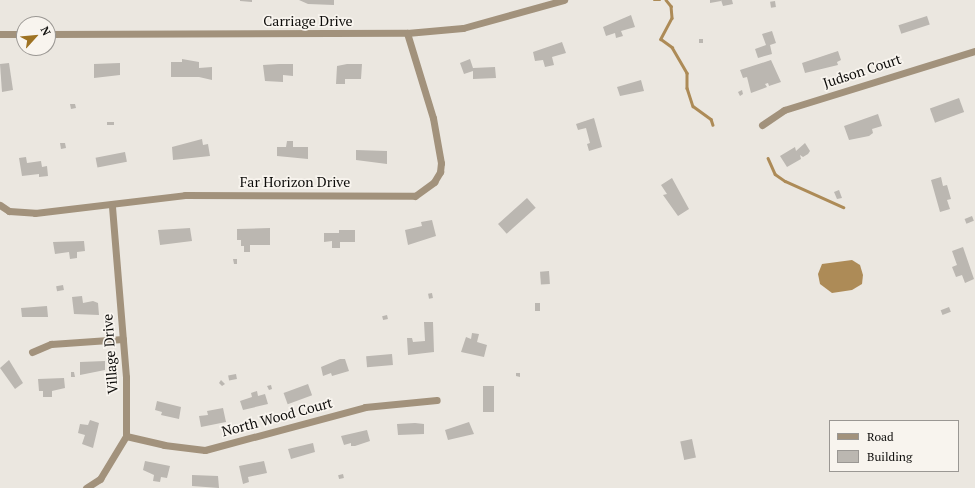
<!DOCTYPE html>
<html>
<head>
<meta charset="utf-8">
<style>
	body { margin:0 }
	#map { position:relative; width:975px; height:488px; overflow:hidden; background:#ebe7e0; font-family:"PT Serif",serif }
	div>[style] { position:absolute }
	.water>* { inset:0; background:#ad8b57 }
	.stream>* { height:2.5px; margin:-1.25px; padding:0 1.25px; transform-origin:1.25px; border-radius:1.25px; background:#ad8b57 }
	.building>* { inset:0; background:#bbb7b1; transform-origin:0 0 }
	.minor>* { height:7px; margin:-3.5px; padding:0 3.5px; transform-origin:3.5px; border-radius:3.5px; background:#a2927c }
	span { translate:-50% -50%; white-space:nowrap; text-align:center; line-height:1.15; -webkit-text-stroke:3.5px #f8f4ee; paint-order:stroke }
	.street-label { font-size:14px; color:#0d0c0a }
	.legend { position:absolute; left:829px; top:420px; width:130px; height:52px; box-sizing:border-box; background:#f8f4ee; border:1px solid #9a9793; margin:0; padding:5px 7px; list-style:none; font-size:12px; color:#0d0c0a }
	.legend li { display:flex; align-items:center; gap:8px; height:20px }
	.legend b { width:20px; border:1px solid #9a9793 }
	.north { position:absolute; left:16px; top:16px; width:40px; height:40px; box-sizing:border-box; background:#f8f4ee; border:1px solid #9a9793; border-radius:50%; rotate:63deg; font-size:11px; font-weight:700; line-height:16px; text-align:center; color:#0d0c0a }
	.north::after { content:''; display:block; margin:auto; width:14px; height:18px; background:#9e7222; clip-path:polygon(50% 0,100% 100%,50% 72%,0 100%) }
</style>
</head>
<body>
<div id="map">
	<div class="water">
		<div style="clip-path:polygon(852px 260px,860px 265px,863px 275px,862px 284px,852px 290px,832px 293px,820px 284px,818px 274px,822px 264px)"></div>
	</div>
	<div class="stream">
		<div style="left:654px;top:0;width:6px"></div>
		<div style="left:666px;top:0;width:8px;rotate:50deg"></div>
		<div style="left:671px;top:6px;width:12px;rotate:85deg"></div>
		<div style="left:672px;top:18px;width:24px;rotate:118deg"></div>
		<div style="left:661px;top:39px;width:14px;rotate:36deg"></div>
		<div style="left:672px;top:47px;width:30px;rotate:60deg"></div>
		<div style="left:687px;top:73px;width:15px;rotate:90deg"></div>
		<div style="left:687px;top:88px;width:19px;rotate:72deg"></div>
		<div style="left:693px;top:106px;width:22px;rotate:36deg"></div>
		<div style="left:711px;top:119px;width:6px;rotate:72deg"></div>
		<div style="left:768px;top:158px;width:17px;rotate:66deg"></div>
		<div style="left:775px;top:174px;width:12px;rotate:35deg"></div>
		<div style="left:785px;top:181px;width:64px;rotate:24.1deg"></div>
	</div>
	<div class="building">
		<div style="clip-path:polygon(240px 0,252px 0,252px 2px,240px 1px)"></div>
		<div style="clip-path:polygon(299px 0,334px 0,334px 5px,308px 4px)"></div>
		<div style="clip-path:polygon(710px 0,721px 0,721px 1px,710px 3px)"></div>
		<div style="clip-path:polygon(721px 0,732px 0,733px 4px,723px 6px)"></div>
		<div style="left:775px;top:1px;width:6px;height:5px;rotate:81deg"></div>
		<div style="clip-path:polygon(631px 15px,635px 27px,621px 31px,623px 36px,616px 38px,615px 33px,606px 36px,603px 27px)"></div>
		<div style="left:927px;top:16px;width:9px;height:30px;rotate:72deg"></div>
		<div style="clip-path:polygon(772px 31px,776px 43px,770px 45px,772px 54px,758px 58px,755px 49px,766px 45px,762px 34px)"></div>
		<div style="left:699px;top:39px;width:4px;height:4px"></div>
		<div style="clip-path:polygon(562px 42px,566px 53px,552px 57px,554px 65px,545px 67px,543px 60px,535px 61px,533px 52px)"></div>
		<div style="clip-path:polygon(838px 51px,841px 60px,837px 62px,838px 65px,805px 73px,802px 63px)"></div>
		<div style="clip-path:polygon(182px 59px,199px 62px,199px 68px,212px 67px,212px 80px,199px 77px,171px 77px,171px 62px,182px 62px)"></div>
		<div style="clip-path:polygon(470px 59px,473px 68px,495px 67px,496px 78px,473px 79px,473px 71px,464px 74px,460px 63px)"></div>
		<div style="clip-path:polygon(771px 60px,781px 82px,769px 86px,768px 83px,765px 84px,767px 87px,751px 93px,747px 77px,743px 78px,740px 70px)"></div>
		<div style="clip-path:polygon(9px 63px,13px 90px,2px 92px,0 64px)"></div>
		<div style="clip-path:polygon(120px 63px,120px 75px,94px 78px,94px 64px)"></div>
		<div style="clip-path:polygon(279px 64px,293px 64px,293px 76px,283px 75px,283px 82px,265px 81px,263px 65px)"></div>
		<div style="clip-path:polygon(347px 64px,362px 64px,361px 79px,345px 79px,345px 84px,336px 84px,337px 66px)"></div>
		<div style="clip-path:polygon(641px 80px,644px 91px,620px 96px,617px 87px)"></div>
		<div style="clip-path:polygon(742px 90px,743px 94px,740px 96px,738px 92px)"></div>
		<div style="left:959px;top:98px;width:15px;height:31px;rotate:70deg"></div>
		<div style="clip-path:polygon(70px 104px,75px 104px,76px 108px,71px 109px)"></div>
		<div style="clip-path:polygon(878px 114px,882px 126px,872px 129px,873px 133px,869px 136px,849px 140px,844px 126px)"></div>
		<div style="clip-path:polygon(594px 118px,602px 147px,589px 151px,587px 144px,590px 143px,586px 128px,578px 130px,576px 124px)"></div>
		<div style="left:107px;top:122px;width:7px;height:3px"></div>
		<div style="clip-path:polygon(202px 139px,203px 145px,208px 144px,210px 156px,173px 160px,172px 147px)"></div>
		<div style="clip-path:polygon(287px 141px,293px 141px,293px 147px,308px 147px,308px 159px,277px 156px,277px 147px,286px 147px)"></div>
		<div style="clip-path:polygon(60px 143px,65px 143px,66px 148px,61px 149px)"></div>
		<div style="clip-path:polygon(805px 143px,810px 151px,808px 154px,803px 157px,800px 155px,801px 159px,787px 167px,780px 156px,795px 147px,796px 151px)"></div>
		<div style="clip-path:polygon(356px 150px,387px 151px,387px 164px,356px 160px)"></div>
		<div style="left:125px;top:152px;width:10px;height:30px;rotate:79deg"></div>
		<div style="clip-path:polygon(26px 157px,27px 163px,41px 161px,42px 167px,47px 166px,48px 176px,39px 177px,39px 174px,22px 176px,19px 158px)"></div>
		<div style="clip-path:polygon(941px 177px,943px 186px,947px 185px,951px 199px,947px 200px,950px 209px,940px 212px,931px 180px)"></div>
		<div style="clip-path:polygon(672px 178px,689px 209px,678px 216px,663px 195px,667px 194px,661px 185px)"></div>
		<div style="clip-path:polygon(839px 190px,842px 198px,837px 199px,834px 192px)"></div>
		<div style="left:527px;top:198px;width:13px;height:39px;rotate:48deg"></div>
		<div style="left:972px;top:216px;width:5px;height:8px;rotate:68deg"></div>
		<div style="clip-path:polygon(432px 220px,436px 236px,408px 245px,405px 230px,422px 226px,421px 222px)"></div>
		<div style="clip-path:polygon(190px 228px,192px 241px,160px 245px,158px 230px)"></div>
		<div style="clip-path:polygon(270px 228px,270px 245px,250px 245px,250px 252px,244px 252px,244px 246px,241px 246px,241px 240px,237px 240px,237px 229px)"></div>
		<div style="clip-path:polygon(339px 230px,355px 230px,355px 242px,340px 242px,340px 248px,332px 248px,332px 241px,324px 242px,324px 233px,339px 233px)"></div>
		<div style="clip-path:polygon(84px 241px,85px 251px,77px 252px,77px 258px,70px 259px,69px 252px,55px 254px,53px 242px)"></div>
		<div style="clip-path:polygon(963px 247px,974px 279px,965px 283px,962px 275px,956px 277px,952px 267px,957px 265px,952px 251px)"></div>
		<div style="clip-path:polygon(233px 259px,237px 259px,237px 264px,234px 264px)"></div>
		<div style="left:549px;top:271px;width:13px;height:9px;rotate:86deg"></div>
		<div style="left:63px;top:285px;width:5px;height:7px;rotate:79deg"></div>
		<div style="left:432px;top:293px;width:5px;height:4px;rotate:79deg"></div>
		<div style="clip-path:polygon(82px 296px,83px 303px,93px 301px,98px 303px,99px 315px,74px 314px,72px 297px)"></div>
		<div style="left:535px;top:303px;width:5px;height:8px"></div>
		<div style="clip-path:polygon(47px 306px,48px 317px,22px 317px,21px 308px)"></div>
		<div style="left:949px;top:307px;width:5px;height:9px;rotate:68deg"></div>
		<div style="left:387px;top:315px;width:4px;height:5px;rotate:76deg"></div>
		<div style="clip-path:polygon(424px 322px,433px 322px,434px 352px,408px 355px,407px 338px,412px 338px,413px 342px,425px 341px)"></div>
		<div style="clip-path:polygon(472px 333px,479px 334px,477px 342px,487px 345px,484px 357px,461px 352px,466px 337px,471px 339px)"></div>
		<div style="left:392px;top:354px;width:11px;height:26px;rotate:85deg"></div>
		<div style="clip-path:polygon(340px 359px,345px 359px,349px 371px,332px 376px,331px 373px,323px 376px,321px 367px)"></div>
		<div style="clip-path:polygon(9px 360px,23px 383px,15px 389px,0 368px)"></div>
		<div style="clip-path:polygon(105px 361px,105px 370px,80px 375px,80px 362px)"></div>
		<div style="clip-path:polygon(71px 372px,74px 372px,75px 377px,71px 377px)"></div>
		<div style="clip-path:polygon(516px 373px,520px 373px,520px 377px,516px 376px)"></div>
		<div style="left:236px;top:374px;width:5px;height:8px;rotate:79deg"></div>
		<div style="clip-path:polygon(64px 378px,65px 388px,52px 391px,52px 397px,43px 397px,43px 391px,39px 391px,38px 379px)"></div>
		<div style="clip-path:polygon(221px 380px,225px 384px,222px 386px,219px 383px)"></div>
		<div style="left:308px;top:384px;width:12px;height:26px;rotate:70deg"></div>
		<div style="clip-path:polygon(271px 385px,272px 389px,269px 390px,267px 386px)"></div>
		<div style="left:483px;top:386px;width:11px;height:26px"></div>
		<div style="clip-path:polygon(257px 391px,258px 396px,265px 394px,268px 404px,243px 410px,240px 401px,252px 397px,251px 393px)"></div>
		<div style="clip-path:polygon(157px 401px,181px 407px,179px 419px,161px 415px,162px 412px,155px 410px)"></div>
		<div style="clip-path:polygon(223px 408px,226px 422px,201px 427px,199px 416px,208px 415px,207px 411px)"></div>
		<div style="clip-path:polygon(90px 420px,99px 423px,93px 448px,82px 444px,85px 435px,78px 433px,80px 424px,88px 425px)"></div>
		<div style="clip-path:polygon(469px 422px,474px 434px,448px 440px,445px 430px)"></div>
		<div style="clip-path:polygon(415px 423px,424px 424px,424px 434px,398px 435px,397px 424px)"></div>
		<div style="clip-path:polygon(367px 430px,370px 441px,355px 446px,351px 446px,351px 443px,344px 445px,341px 436px)"></div>
		<div style="left:692px;top:439px;width:19px;height:12px;rotate:78deg"></div>
		<div style="clip-path:polygon(313px 443px,315px 452px,291px 459px,288px 449px)"></div>
		<div style="clip-path:polygon(145px 461px,170px 466px,167px 478px,161px 477px,160px 482px,153px 481px,154px 475px,143px 470px)"></div>
		<div style="clip-path:polygon(264px 461px,267px 473px,248px 477px,249px 482px,243px 484px,239px 466px)"></div>
		<div style="left:343px;top:474px;width:4px;height:5px;rotate:76deg"></div>
		<div style="clip-path:polygon(192px 475px,218px 476px,219px 488px,192px 486px)"></div>
	</div>
	<div class="minor">
		<div style="left:0;top:34px;width:24px"></div>
		<div style="left:48px;top:34px;width:359px;rotate:-0.2deg"></div>
		<div style="left:407px;top:33px;width:56px;rotate:-5.1deg"></div>
		<div style="left:463px;top:28px;width:105px;rotate:-15.5deg"></div>
		<div style="left:762px;top:125px;width:27px;rotate:-34deg"></div>
		<div style="left:784px;top:110px;width:200px;rotate:-17.2deg"></div>
		<div style="left:0;top:205px;width:11px;rotate:34deg"></div>
		<div style="left:9px;top:211px;width:26px;rotate:4deg"></div>
		<div style="left:35px;top:213px;width:151px;rotate:-6.8deg"></div>
		<div style="left:185px;top:195px;width:230px;rotate:0.2deg"></div>
		<div style="left:415px;top:196px;width:24px;rotate:-36deg"></div>
		<div style="left:434px;top:182px;width:12px;rotate:-59deg"></div>
		<div style="left:440px;top:172px;width:9px;rotate:-84deg"></div>
		<div style="left:441px;top:163px;width:46px;rotate:-100.1deg"></div>
		<div style="left:433px;top:118px;width:89px;rotate:-107deg"></div>
		<div style="left:32px;top:352px;width:21px;rotate:-23deg"></div>
		<div style="left:51px;top:344px;width:72px;rotate:-4deg"></div>
		<div style="left:126px;top:436px;width:39px;rotate:13deg"></div>
		<div style="left:164px;top:445px;width:41px;rotate:7deg"></div>
		<div style="left:205px;top:450px;width:166px;rotate:-15deg"></div>
		<div style="left:365px;top:407px;width:72px;rotate:-5.6deg"></div>
		<div style="left:86px;top:488px;width:17px;rotate:-33deg"></div>
		<div style="left:100px;top:479px;width:50px;rotate:-58.8deg"></div>
		<div style="left:126px;top:436px;width:59px;rotate:-90deg"></div>
		<div style="left:126px;top:377px;width:173px;rotate:-94.7deg"></div>
	</div>
	<div class="street-label">
		<span style="left:308px;top:21px">Carriage Drive</span>
		<span style="left:862px;top:71px;rotate:-18deg">Judson Court</span>
		<span style="left:295px;top:182px">Far Horizon Drive</span>
		<span style="left:110px;top:354px;rotate:-94deg">Village Drive</span>
		<span style="left:277px;top:417px;rotate:-15deg">North Wood Court</span>
	</div>
	<ul class="legend">
	<li><b style="height:5px;background:#a2927c"></b>Road</li>
	<li><b style="height:11px;background:#bbb7b1"></b>Building</li>
	</ul>
	<div class="north">N</div>
</div>
</body>
</html>
